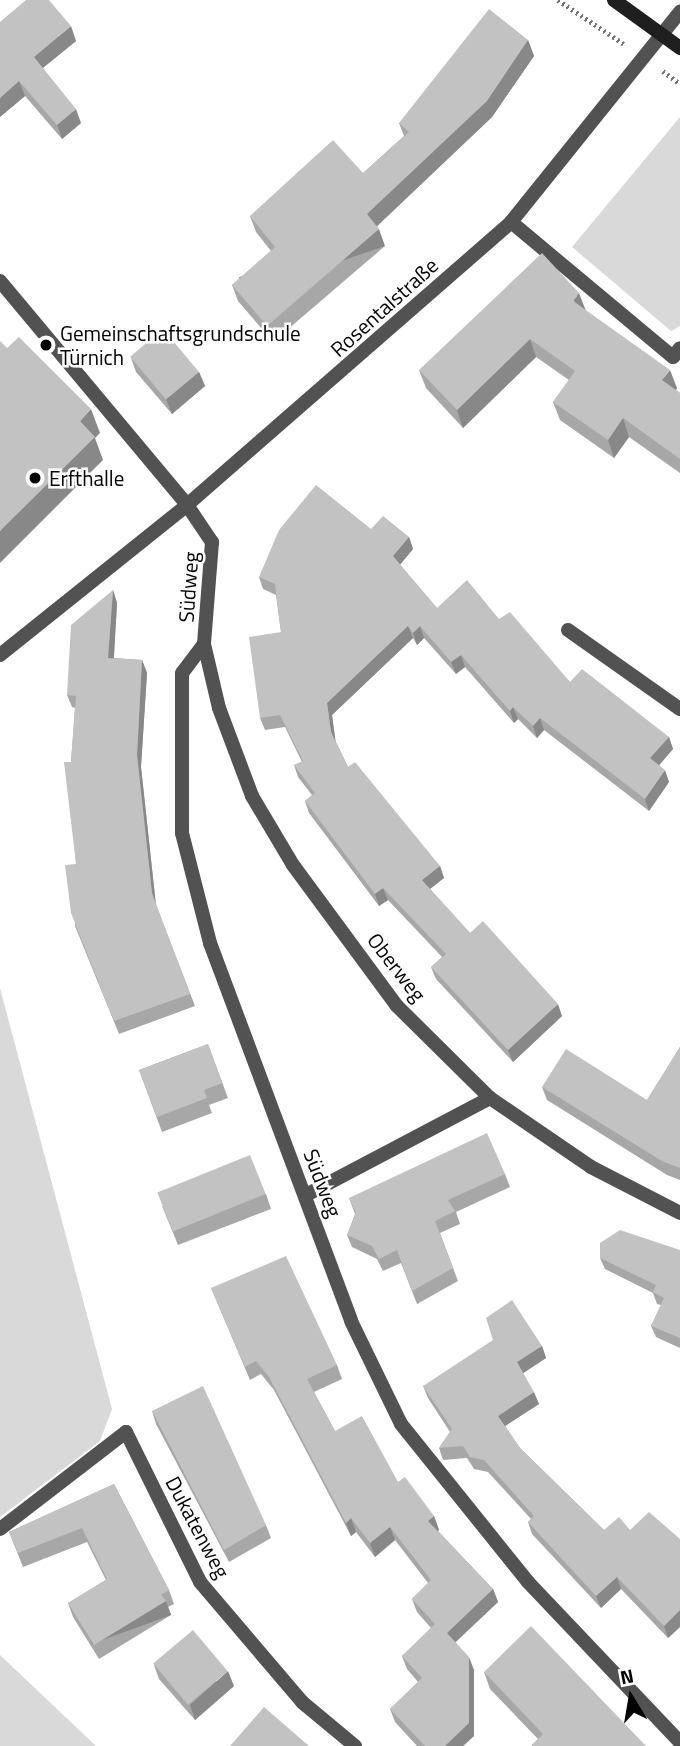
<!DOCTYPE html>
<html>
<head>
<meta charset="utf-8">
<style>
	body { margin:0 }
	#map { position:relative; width:680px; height:1746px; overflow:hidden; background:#fff; font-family:"Titillium Web",sans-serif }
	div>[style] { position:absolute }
	.green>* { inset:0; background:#d9d9d9 }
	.path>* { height:4.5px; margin-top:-2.25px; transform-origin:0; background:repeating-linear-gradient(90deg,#747474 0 2px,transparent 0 5.5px) }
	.lane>* { height:14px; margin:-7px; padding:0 7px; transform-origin:7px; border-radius:7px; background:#525252 }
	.street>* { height:14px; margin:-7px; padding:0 7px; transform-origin:7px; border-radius:7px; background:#525252 }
	.secondary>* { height:14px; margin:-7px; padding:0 7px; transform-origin:7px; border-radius:7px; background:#1f1f1f }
	.wall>* { inset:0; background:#a7a7a7 }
	.shaded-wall>* { inset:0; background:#888; transform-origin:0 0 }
	.building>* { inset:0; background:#c2c2c2; transform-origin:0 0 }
	.dots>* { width:19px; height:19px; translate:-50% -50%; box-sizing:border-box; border:4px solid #fff; border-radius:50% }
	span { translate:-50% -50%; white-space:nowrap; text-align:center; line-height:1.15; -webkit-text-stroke:5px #fff; paint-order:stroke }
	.street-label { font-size:21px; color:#000 }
	.poi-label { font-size:21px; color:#000 }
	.left { translate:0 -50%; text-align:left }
	.north { position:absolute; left:596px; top:1662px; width:70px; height:70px; -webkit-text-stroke:5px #fff; paint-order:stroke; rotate:349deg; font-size:19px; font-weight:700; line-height:28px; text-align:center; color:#000 }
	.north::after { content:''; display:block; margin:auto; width:24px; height:32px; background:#000; clip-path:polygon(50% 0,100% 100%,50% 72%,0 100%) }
</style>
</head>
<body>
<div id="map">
	<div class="green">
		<div style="clip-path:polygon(680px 117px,680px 326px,671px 331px,572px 247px)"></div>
		<div style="clip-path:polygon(0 988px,112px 1409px,100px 1441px,0 1517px)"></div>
		<div style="clip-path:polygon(0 1655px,96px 1746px,0 1746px)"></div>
	</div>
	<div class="path">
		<div style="left:558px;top:0;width:79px;rotate:33.7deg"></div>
		<div style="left:663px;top:71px;width:21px;rotate:37deg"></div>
	</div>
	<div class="lane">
		<div style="left:511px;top:222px;width:211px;rotate:39.8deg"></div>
		<div style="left:673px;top:357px;width:11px;rotate:-52deg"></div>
		<div style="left:0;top:281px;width:292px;rotate:50.1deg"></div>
		<div style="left:568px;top:630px;width:137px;rotate:35.2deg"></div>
		<div style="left:306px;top:1195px;width:208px;rotate:-27.8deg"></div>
	</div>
	<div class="street">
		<div style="left:187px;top:505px;width:45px;rotate:56deg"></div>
		<div style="left:212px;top:542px;width:102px;rotate:94.5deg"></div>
		<div style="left:204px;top:644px;width:36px;rotate:127deg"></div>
		<div style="left:182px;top:673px;width:160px;rotate:90deg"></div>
		<div style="left:182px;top:833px;width:114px;rotate:75.7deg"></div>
		<div style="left:210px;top:943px;width:403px;rotate:69.5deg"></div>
		<div style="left:351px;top:1321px;width:114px;rotate:64.1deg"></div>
		<div style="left:401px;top:1424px;width:203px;rotate:51.2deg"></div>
		<div style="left:528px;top:1582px;width:221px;rotate:46.5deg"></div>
		<div style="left:204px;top:644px;width:66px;rotate:76.8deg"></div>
		<div style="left:219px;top:708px;width:94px;rotate:69.4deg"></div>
		<div style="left:252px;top:796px;width:80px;rotate:59.3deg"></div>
		<div style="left:293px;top:865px;width:175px;rotate:53.6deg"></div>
		<div style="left:397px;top:1006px;width:131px;rotate:44.7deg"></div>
		<div style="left:490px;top:1098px;width:122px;rotate:34.3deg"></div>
		<div style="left:591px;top:1167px;width:100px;rotate:27.3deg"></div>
		<div style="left:0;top:655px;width:240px;rotate:-38.7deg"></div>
		<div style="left:187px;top:505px;width:430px;rotate:-41.1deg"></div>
		<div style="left:511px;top:222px;width:270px;rotate:-51.2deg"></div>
		<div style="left:0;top:1529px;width:159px;rotate:-37.6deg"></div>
		<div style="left:126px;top:1432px;width:167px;rotate:63.7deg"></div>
		<div style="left:200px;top:1582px;width:157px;rotate:49.6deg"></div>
		<div style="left:302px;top:1702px;width:69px;rotate:39.7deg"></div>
	</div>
	<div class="secondary">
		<div style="left:614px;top:0;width:82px;rotate:36deg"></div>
	</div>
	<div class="wall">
		<div style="clip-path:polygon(0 22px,76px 41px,43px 68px,81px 123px,62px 139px,25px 96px,0 117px)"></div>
		<div style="clip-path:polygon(528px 40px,534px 56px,492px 117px,377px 226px,385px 246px,273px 342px,238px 301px,232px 285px,271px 251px,256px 232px,250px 216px,363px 173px,404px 136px,399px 123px)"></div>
		<div style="clip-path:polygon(585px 310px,677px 388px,676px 390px,680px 393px,680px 473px,629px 437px,614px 458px,560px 420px,553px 402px,569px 380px,536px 357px,463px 428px,426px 388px,419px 370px)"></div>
		<div style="clip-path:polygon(131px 358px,199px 372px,205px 386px,172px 414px,136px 372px)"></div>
		<div style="clip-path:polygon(371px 529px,409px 537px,413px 549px,400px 565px,437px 608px,499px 619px,570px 682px,669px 737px,673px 749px,659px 765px,669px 782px,649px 811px,544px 730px,537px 738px,518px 719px,514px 723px,465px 667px,456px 674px,424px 638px,417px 645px,413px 638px,332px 715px,335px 740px,348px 767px,440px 866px,444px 878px,430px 889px,470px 933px,562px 1016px,513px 1062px,436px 979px,431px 967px,442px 957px,388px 900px,379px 906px,309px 813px,305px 801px,312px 795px,298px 777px,294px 765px,302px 762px,285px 727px,265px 730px,260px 718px,281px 632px,276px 595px,263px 589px,259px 577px)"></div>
		<div style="clip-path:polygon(113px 590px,117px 603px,114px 658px,142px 660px,147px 673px,141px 767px,156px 905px,195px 1006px,119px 1034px,75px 926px,76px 864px,71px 762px,75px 708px,72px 707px,67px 695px)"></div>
		<div style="clip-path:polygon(208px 1044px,228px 1098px,209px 1105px,212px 1113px,162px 1132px,139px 1070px)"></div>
		<div style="clip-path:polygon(680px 1047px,680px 1180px,667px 1175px,547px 1100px,542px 1087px,647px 1100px)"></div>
		<div style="clip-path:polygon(505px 1174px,510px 1187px,456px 1212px,460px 1224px,440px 1233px,458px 1281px,417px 1304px,401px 1263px,383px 1271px,377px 1259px,352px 1247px,347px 1235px,355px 1214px,349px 1198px)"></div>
		<div style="clip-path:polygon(266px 1194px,271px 1209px,178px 1245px,162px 1206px)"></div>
		<div style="clip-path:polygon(680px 1250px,680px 1348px,656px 1337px,651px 1326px,661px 1305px,657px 1304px,653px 1293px,605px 1269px,600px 1258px)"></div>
		<div style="clip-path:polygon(211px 1288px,337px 1365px,342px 1379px,314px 1392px,335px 1431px,398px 1482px,434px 1516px,439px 1530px,438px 1531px,493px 1589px,498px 1602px,455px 1643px,474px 1670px,474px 1736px,463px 1746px,417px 1746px,395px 1722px,390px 1709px,418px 1682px,407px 1669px,402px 1656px,431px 1628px,417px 1612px,412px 1599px,428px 1583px,395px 1540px,375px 1557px,356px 1532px,351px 1536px,274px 1390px,261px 1374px,250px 1380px)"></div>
		<div style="clip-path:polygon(542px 1346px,546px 1358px,523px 1373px,539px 1404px,505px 1426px,520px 1448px,604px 1530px,630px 1530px,680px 1539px,680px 1627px,668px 1638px,621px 1589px,601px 1608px,532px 1534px,528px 1522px,531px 1519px,488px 1472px,474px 1469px,467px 1458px,443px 1460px,439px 1448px,450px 1432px,428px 1398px,423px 1386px)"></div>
		<div style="clip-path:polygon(152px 1411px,266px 1525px,271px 1538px,229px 1562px,156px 1424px)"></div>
		<div style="clip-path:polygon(114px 1484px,169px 1590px,174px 1604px,168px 1607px,171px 1615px,99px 1659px,73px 1617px,68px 1603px,106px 1580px,87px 1542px,23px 1567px,9px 1532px)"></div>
		<div style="clip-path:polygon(154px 1665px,234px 1686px,195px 1720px,159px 1679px)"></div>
		<div style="clip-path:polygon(484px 1672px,646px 1746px,532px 1746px,532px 1745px,538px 1739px,490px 1689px)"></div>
	</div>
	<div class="shaded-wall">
		<div style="clip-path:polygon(71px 26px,76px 41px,39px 71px,34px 57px)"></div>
		<div style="clip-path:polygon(528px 40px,534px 56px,492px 117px,373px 230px,367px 214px)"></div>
		<div style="clip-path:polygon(19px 81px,25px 96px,0 117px,0 98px)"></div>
		<div style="clip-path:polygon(76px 109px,81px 123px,62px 139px,57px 125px)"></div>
		<div style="left:379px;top:229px;width:18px;height:148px;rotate:71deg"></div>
		<div style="clip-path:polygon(579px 293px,586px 311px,573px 301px)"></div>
		<div style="clip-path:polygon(530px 339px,536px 357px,463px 428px,457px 410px)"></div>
		<div style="clip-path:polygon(670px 370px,677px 388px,669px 398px,662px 380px)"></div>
		<div style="clip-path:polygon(199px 372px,205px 386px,172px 414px,166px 399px)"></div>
		<div style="clip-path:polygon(91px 409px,100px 433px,95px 438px,103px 460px,0 563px,0 531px,80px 421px)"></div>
		<div style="clip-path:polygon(623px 418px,629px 437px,614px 458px,608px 440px)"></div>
		<div style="clip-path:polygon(409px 537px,413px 549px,397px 568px,393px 556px)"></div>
		<div style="clip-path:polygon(113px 590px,117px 603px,113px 670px,108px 658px)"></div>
		<div style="clip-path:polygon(408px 626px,413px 638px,332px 715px,336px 744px,331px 732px,327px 703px)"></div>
		<div style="clip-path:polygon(420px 626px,424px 638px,417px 645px,413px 633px)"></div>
		<div style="clip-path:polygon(461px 655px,465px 667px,456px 674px,451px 662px)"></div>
		<div style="clip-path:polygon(142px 660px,147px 673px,141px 767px,156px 906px,152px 893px,137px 755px)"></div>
		<div style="clip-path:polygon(513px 707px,518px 719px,514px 723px,510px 711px)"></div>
		<div style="clip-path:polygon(540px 718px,544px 730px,537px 738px,533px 726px)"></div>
		<div style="clip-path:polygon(669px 737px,673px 749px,655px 770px,650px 758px)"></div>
		<div style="clip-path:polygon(665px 770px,669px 782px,649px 811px,645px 799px)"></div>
		<div style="clip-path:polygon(440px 866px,444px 878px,426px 892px,422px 880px)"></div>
		<div style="clip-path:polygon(383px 888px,388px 900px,379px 906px,375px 894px)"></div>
		<div style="clip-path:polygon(558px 1004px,562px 1016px,513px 1062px,508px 1050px)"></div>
		<div style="clip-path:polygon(542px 1346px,546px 1358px,522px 1374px,517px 1362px)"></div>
		<div style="clip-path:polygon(534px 1392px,539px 1404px,502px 1428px,498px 1416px)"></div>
		<div style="clip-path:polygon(434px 1516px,439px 1530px,433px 1534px,428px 1521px)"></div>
		<div style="clip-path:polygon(351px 1518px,356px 1532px,351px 1536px,346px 1523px)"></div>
		<div style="clip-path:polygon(390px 1527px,395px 1540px,375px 1557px,370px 1543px)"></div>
		<div style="clip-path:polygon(617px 1577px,621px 1589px,601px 1608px,596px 1596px)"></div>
		<div style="clip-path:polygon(493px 1589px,498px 1602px,451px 1646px,447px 1633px)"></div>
		<div style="left:166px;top:1601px;width:15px;height:84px;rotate:70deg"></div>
		<div style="clip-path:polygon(680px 1610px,680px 1627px,668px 1638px,664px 1626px)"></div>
		<div style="clip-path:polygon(469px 1657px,474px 1670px,474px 1736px,463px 1746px,445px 1746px)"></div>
		<div style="clip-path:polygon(228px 1671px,234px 1686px,195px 1720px,190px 1705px)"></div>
	</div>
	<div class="building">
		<div style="clip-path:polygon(26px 0,49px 0,71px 26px,34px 57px,76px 109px,57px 125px,19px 81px,0 98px,0 22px)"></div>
		<div style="clip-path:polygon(489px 9px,528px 40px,487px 101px,367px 214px,379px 229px,267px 326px,232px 285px,275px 247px,250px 216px,333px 140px,363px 173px,409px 132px,399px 123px)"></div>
		<div style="clip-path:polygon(542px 253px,579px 293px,573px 301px,670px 370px,662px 380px,680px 393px,680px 459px,623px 418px,608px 440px,553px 402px,575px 371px,530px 339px,457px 410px,419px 370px)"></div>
		<div style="left:163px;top:329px;width:56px;height:43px;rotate:50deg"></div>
		<div style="clip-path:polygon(19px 337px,91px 409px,80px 421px,95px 437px,0 531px,0 341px,7px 348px)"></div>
		<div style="clip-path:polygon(316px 485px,371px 529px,383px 516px,409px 537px,393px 556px,437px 608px,467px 580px,499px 619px,510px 612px,570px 682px,582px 669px,669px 737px,650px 758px,665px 770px,645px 799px,540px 718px,533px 726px,513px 707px,510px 711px,461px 655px,451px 662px,420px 626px,413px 633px,408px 626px,327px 703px,331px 732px,348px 767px,355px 762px,440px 866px,422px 880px,470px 933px,483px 921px,558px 1004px,508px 1050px,431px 967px,446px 954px,383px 888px,375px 894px,305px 801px,315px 793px,294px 765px,303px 761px,280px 715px,260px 718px,249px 637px,281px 632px,275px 584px,259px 577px,279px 530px)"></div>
		<div style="clip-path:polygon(113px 590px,108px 658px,142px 660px,137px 755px,152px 893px,190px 994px,114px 1021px,71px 913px,65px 865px,76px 864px,64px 762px,71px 762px,76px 696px,67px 695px,71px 625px)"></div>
		<div style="clip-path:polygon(208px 1044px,222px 1083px,204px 1090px,207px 1098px,157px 1117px,139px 1070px)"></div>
		<div style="clip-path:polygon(680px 1047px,680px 1168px,662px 1161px,542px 1087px,566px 1049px,647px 1100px)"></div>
		<div style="clip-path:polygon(487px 1133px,505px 1174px,448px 1200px,455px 1211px,435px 1221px,453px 1268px,412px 1291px,397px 1250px,379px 1259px,372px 1246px,347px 1235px,356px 1213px,349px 1198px)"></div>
		<div style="left:250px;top:1155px;width:42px;height:100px;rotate:68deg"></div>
		<div style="clip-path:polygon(620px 1230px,680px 1250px,680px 1338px,651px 1326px,664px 1298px,653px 1292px,656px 1285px,600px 1258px,600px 1243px)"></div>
		<div style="clip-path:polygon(286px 1256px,337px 1365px,307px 1379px,335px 1431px,362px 1416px,398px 1482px,405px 1477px,434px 1516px,428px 1521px,493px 1589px,447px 1633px,469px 1657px,469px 1723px,445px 1746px,425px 1746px,390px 1709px,422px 1678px,402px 1656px,435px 1624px,412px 1599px,431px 1580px,390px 1527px,370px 1543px,351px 1518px,346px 1523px,269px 1377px,256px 1361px,245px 1367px,211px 1288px)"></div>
		<div style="clip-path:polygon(512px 1300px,542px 1346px,517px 1362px,534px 1392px,498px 1416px,520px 1448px,604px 1530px,619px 1517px,630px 1530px,649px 1512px,680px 1539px,680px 1610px,664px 1626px,617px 1577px,596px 1596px,528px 1522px,534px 1516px,484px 1460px,470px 1457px,463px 1446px,439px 1448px,452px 1429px,423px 1386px,493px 1340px,486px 1318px)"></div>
		<div style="clip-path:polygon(203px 1386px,266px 1525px,224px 1550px,152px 1411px)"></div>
		<div style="clip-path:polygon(114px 1484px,169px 1590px,161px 1595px,166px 1601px,94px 1645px,68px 1603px,107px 1579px,82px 1528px,18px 1553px,9px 1532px)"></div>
		<div style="clip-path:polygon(531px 1626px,646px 1746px,533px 1746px,532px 1745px,543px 1734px,484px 1672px)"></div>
		<div style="left:193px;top:1630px;width:54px;height:52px;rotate:50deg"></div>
		<div style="clip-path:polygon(264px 1707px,309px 1746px,230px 1746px)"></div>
	</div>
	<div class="dots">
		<div style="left:46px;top:345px;background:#000"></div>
		<div style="left:35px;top:478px;background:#000"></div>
	</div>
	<div class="street-label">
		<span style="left:384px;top:307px;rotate:-42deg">Rosentalstraße</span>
		<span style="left:188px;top:587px;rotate:-86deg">Südweg</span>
		<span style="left:397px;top:967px;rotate:52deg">Oberweg</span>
		<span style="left:323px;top:1183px;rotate:69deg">Südweg</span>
		<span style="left:198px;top:1527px;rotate:62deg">Dukatenweg</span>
	</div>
	<div class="poi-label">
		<span class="left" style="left:60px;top:345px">Gemeinschaftsgrundschule<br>Türnich</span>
		<span class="left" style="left:49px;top:478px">Erfthalle</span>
	</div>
	<div class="north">N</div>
</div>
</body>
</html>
